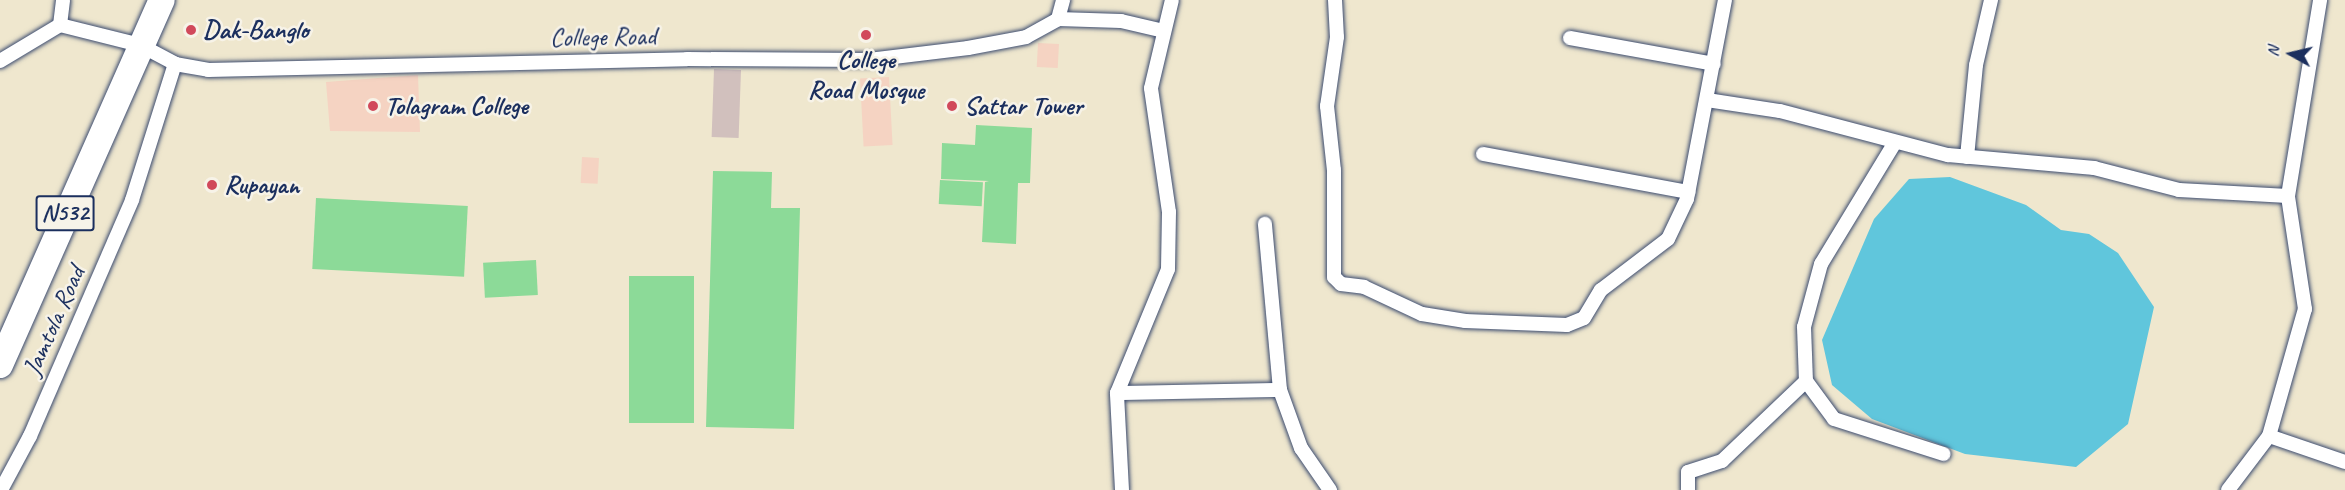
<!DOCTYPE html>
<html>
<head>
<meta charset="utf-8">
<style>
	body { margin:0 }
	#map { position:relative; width:2345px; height:490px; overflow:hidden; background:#efe7ce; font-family:Caveat,sans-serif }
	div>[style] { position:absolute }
	.built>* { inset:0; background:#f5d3c2; transform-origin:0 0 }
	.industrial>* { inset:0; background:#d1c0bd; transform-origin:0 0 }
	.green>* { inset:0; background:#8cda98; transform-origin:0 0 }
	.water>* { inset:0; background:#60c6dc }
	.roads { filter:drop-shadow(0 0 2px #3b4b6f) drop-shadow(0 0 2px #3b4b6f) }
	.street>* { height:14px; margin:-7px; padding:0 7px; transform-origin:7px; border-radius:7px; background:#fff }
	.highway>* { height:26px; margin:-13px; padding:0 13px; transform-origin:13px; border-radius:13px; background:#fff }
	.dots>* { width:16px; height:16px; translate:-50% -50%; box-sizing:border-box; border:3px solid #f7f3e8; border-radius:50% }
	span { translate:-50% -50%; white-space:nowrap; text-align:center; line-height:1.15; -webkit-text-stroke:5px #f7f3e8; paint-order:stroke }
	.shield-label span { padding:2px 4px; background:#f7f3e8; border:2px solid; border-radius:4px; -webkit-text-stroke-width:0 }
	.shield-label { font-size:24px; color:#1b2f5e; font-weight:700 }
	.poi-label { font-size:26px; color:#1b2f5e; font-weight:700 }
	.left { translate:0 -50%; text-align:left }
	.street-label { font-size:26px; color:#1b2f5e }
	.north { position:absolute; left:2261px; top:24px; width:60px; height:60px; -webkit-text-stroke:4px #f7f3e8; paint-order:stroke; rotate:278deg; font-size:16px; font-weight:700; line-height:24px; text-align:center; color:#1b2f5e }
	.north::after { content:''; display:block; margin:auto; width:21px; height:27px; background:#1b2f5e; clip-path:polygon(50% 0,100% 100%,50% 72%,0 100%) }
</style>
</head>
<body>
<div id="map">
	<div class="built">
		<div style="left:1038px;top:43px;width:21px;height:24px;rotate:3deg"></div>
		<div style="clip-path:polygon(418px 75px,420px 132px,330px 131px,326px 82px)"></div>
		<div style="left:889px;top:77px;width:68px;height:29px;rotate:87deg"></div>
		<div style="left:582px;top:157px;width:17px;height:26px;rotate:3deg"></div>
	</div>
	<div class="industrial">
		<div style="left:714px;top:69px;width:27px;height:68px;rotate:2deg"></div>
	</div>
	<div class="green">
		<div style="clip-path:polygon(976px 125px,1032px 128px,1030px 183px,1018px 183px,1016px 244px,982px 242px,985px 182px,989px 181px,941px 179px,942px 143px,975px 145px)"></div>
		<div style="clip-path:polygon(713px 171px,772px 172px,771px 208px,800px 208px,794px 429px,706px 427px)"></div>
		<div style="left:940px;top:180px;width:43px;height:24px;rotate:3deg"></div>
		<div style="left:316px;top:198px;width:152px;height:71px;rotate:3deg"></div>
		<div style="left:536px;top:260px;width:35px;height:53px;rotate:87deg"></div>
		<div style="left:629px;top:276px;width:65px;height:147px"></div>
	</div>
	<div class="water">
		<div style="clip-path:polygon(1950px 177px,2026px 205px,2061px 230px,2089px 234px,2118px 253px,2154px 307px,2128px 424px,2076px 467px,1965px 454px,1872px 419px,1832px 385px,1822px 340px,1874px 219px,1909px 179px)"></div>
	</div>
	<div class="roads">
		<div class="street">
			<div style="left:1335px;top:0;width:37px;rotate:87deg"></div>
			<div style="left:1337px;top:37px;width:70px;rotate:98.2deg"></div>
			<div style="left:1327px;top:106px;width:64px;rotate:83.8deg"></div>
			<div style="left:1334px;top:170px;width:107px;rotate:90deg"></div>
			<div style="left:1334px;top:277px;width:10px;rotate:45deg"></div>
			<div style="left:1341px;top:284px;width:23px;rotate:7deg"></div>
			<div style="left:1364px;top:287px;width:64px;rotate:25deg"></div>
			<div style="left:1422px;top:314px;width:44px;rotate:9.2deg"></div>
			<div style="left:1465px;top:321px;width:102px;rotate:2.2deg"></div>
			<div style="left:1567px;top:325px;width:18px;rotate:-22deg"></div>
			<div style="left:1584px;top:318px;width:33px;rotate:-59deg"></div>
			<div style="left:1601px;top:290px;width:84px;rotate:-37.3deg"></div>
			<div style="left:1668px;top:239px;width:44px;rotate:-64.6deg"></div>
			<div style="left:1687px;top:199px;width:203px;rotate:-79.2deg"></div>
			<div style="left:1058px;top:19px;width:20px;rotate:-75deg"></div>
			<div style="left:60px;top:25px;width:25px;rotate:-83deg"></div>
			<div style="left:1570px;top:38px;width:146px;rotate:10.2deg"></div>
			<div style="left:0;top:61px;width:70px;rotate:-31deg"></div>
			<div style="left:60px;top:25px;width:82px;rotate:14deg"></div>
			<div style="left:140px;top:45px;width:40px;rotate:28deg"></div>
			<div style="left:175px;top:64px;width:34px;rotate:10deg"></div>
			<div style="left:208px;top:70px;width:479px;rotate:-1.3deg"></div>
			<div style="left:687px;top:59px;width:182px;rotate:0.3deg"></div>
			<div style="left:869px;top:60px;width:100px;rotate:-6.9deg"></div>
			<div style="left:968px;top:48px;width:59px;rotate:-10.7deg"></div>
			<div style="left:1026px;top:37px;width:37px;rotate:-29deg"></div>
			<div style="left:1058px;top:19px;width:63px;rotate:1.8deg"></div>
			<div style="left:1121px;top:21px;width:44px;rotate:13.1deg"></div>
			<div style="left:1707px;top:100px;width:74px;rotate:8.6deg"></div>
			<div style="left:1780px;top:111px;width:174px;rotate:14.7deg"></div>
			<div style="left:1948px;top:155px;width:147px;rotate:5.1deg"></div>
			<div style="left:2094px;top:168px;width:88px;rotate:14.5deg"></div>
			<div style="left:2179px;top:190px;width:109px;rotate:3.2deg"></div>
			<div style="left:1894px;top:144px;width:140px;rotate:121.3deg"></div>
			<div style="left:1821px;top:264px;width:65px;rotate:105.1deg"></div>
			<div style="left:1804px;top:327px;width:54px;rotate:87.9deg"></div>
			<div style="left:1806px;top:381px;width:47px;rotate:53.6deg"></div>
			<div style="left:1834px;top:419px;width:115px;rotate:17.7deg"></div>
			<div style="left:1483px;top:154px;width:209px;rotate:10.5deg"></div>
			<div style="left:1967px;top:157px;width:92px;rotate:-84.4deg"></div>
			<div style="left:1976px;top:65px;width:67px;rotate:-77deg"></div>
			<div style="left:1280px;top:390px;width:62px;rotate:70.1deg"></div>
			<div style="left:1301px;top:448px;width:51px;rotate:55.4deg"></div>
			<div style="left:1117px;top:393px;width:163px;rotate:-1.1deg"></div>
			<div style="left:1280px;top:390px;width:167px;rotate:-95.2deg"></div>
			<div style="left:2269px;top:436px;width:80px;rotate:18.9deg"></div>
			<div style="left:1px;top:490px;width:61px;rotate:-61.8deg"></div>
			<div style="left:30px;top:436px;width:257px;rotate:-66.6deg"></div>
			<div style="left:132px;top:200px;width:143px;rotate:-72.5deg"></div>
			<div style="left:1122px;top:490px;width:97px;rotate:-93deg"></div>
			<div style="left:1117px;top:393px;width:134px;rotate:-67.6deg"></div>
			<div style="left:1168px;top:269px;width:57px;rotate:-89deg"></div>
			<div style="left:1169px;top:212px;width:125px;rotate:-98.3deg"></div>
			<div style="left:1151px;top:88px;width:90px;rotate:-76.6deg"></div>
			<div style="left:1688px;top:490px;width:18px;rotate:-90deg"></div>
			<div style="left:1688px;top:472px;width:36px;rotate:-18deg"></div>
			<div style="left:1722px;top:461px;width:116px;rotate:-43.6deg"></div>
			<div style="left:2228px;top:490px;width:68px;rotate:-52.8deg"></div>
			<div style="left:2269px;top:436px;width:132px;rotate:-74.2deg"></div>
			<div style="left:2305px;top:309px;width:114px;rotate:-98.6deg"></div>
			<div style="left:2288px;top:196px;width:199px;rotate:-80.7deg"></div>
		</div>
		<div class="highway">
			<div style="left:0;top:365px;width:399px;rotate:-66.1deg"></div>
		</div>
	</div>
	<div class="dots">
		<div style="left:191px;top:30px;background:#d1495b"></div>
		<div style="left:866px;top:35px;background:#d1495b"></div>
		<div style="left:373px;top:106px;background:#d1495b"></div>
		<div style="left:952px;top:106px;background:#d1495b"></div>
		<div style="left:212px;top:185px;background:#d1495b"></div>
	</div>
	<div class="shield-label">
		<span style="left:65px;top:213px">N532</span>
	</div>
	<div class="poi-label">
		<span class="left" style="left:203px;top:30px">Dak-Banglo</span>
		<span style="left:866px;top:75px">College<br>Road Mosque</span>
		<span class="left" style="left:385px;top:106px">Tolagram College</span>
		<span class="left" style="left:964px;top:106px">Sattar Tower</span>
		<span class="left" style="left:224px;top:185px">Rupayan</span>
	</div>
	<div class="street-label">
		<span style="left:603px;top:37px;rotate:-1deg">College Road</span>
		<span style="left:54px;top:321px;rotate:-66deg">Jamtola Road</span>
	</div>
	<div class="north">N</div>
</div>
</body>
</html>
